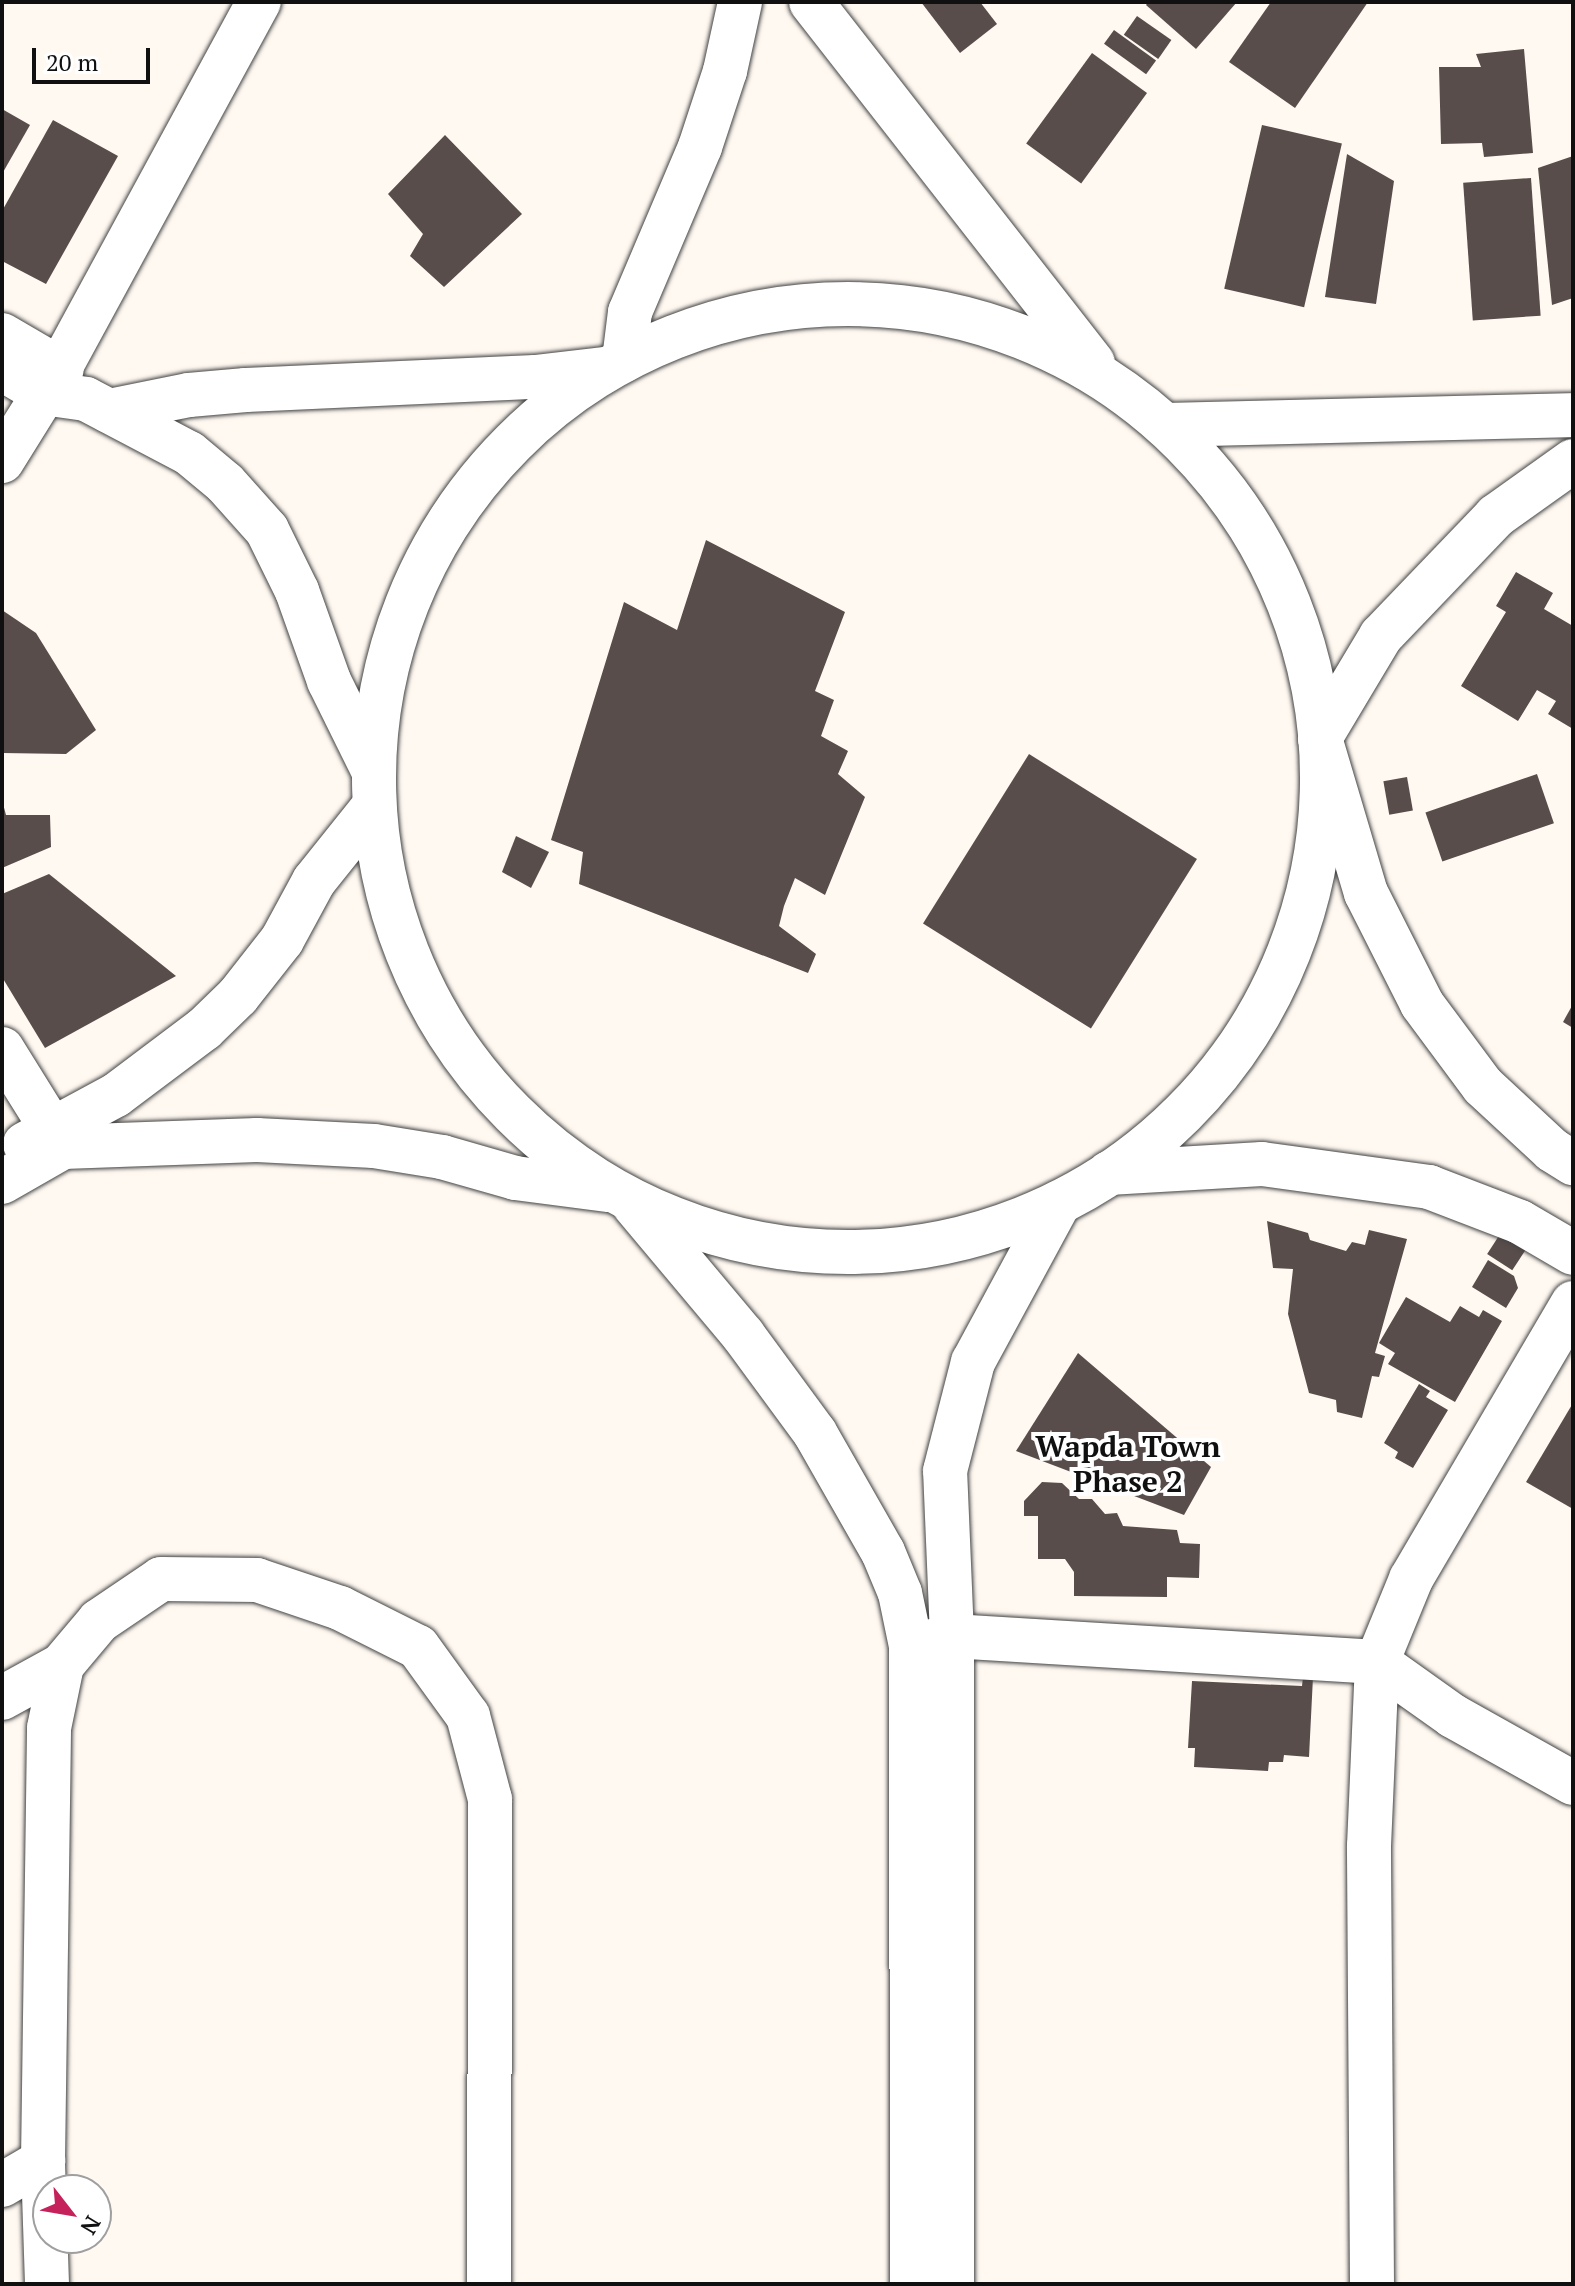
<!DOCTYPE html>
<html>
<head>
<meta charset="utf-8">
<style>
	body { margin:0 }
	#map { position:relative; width:1575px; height:2286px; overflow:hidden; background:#fff9f2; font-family:"PT Serif",serif }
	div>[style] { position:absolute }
	.building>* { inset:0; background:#594d4b; transform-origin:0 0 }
	.roads { filter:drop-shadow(0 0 2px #434343) drop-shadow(0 0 2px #434343) }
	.minor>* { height:44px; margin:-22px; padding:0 22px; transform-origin:22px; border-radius:22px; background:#fff }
	.minor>.ring { margin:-22px; padding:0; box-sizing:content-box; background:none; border:44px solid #fff; border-radius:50% }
	span { translate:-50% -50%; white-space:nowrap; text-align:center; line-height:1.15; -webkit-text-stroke:8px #fff; paint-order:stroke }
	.district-label { font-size:30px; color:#101010; font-weight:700 }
	.frame { position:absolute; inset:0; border:4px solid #101010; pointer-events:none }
	.north { position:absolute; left:32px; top:2174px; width:80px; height:80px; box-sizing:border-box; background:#fff; border:2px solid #9f9f9f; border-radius:50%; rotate:121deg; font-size:22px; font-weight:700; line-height:32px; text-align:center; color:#101010 }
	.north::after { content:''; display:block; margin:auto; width:28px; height:36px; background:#c5225b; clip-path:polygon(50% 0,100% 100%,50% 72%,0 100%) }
	.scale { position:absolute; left:32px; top:48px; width:118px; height:36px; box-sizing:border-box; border:4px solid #101010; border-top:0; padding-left:10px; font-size:24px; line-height:28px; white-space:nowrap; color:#101010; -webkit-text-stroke:6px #fff; paint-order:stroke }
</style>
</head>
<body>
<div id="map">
	<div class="building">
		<div style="clip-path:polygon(921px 2px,980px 2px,997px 24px,960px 53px)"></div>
		<div style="clip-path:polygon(1148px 2px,1237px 2px,1196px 49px,1146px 5px)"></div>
		<div style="clip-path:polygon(1271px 2px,1368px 2px,1295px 108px,1229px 62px)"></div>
		<div style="left:1137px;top:16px;width:42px;height:23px;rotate:35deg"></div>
		<div style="left:1114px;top:30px;width:52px;height:17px;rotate:36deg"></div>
		<div style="clip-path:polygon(1524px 49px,1533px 153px,1484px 157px,1482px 143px,1441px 144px,1439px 67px,1481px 67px,1476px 54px)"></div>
		<div style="left:1092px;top:53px;width:68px;height:112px;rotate:36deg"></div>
		<div style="clip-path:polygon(2px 109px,30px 125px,2px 174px)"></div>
		<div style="clip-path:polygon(53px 120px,118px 156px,46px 284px,2px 261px,2px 211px)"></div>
		<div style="left:1262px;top:125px;width:82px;height:168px;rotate:13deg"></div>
		<div style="clip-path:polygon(445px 135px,522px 214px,444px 287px,410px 256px,423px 234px,388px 194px)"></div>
		<div style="clip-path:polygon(1347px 154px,1394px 181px,1376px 304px,1325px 297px)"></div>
		<div style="clip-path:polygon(1573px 156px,1573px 298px,1552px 305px,1538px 168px)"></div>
		<div style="left:1531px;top:178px;width:138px;height:68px;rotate:86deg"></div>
		<div style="clip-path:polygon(706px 540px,845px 612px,815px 691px,834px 700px,821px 736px,848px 751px,838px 774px,865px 797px,825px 895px,795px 878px,784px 906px,779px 926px,816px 954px,808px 973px,579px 884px,583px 852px,551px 840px,624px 602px,677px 630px)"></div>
		<div style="clip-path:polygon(1516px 572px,1553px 593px,1544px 609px,1573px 626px,1573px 729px,1548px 714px,1556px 701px,1537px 690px,1518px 721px,1461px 686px,1506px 612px,1496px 606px)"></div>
		<div style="clip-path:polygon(2px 610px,36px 633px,96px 730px,66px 754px,2px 753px)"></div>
		<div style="left:1029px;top:754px;width:198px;height:200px;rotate:32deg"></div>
		<div style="left:1537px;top:774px;width:52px;height:118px;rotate:71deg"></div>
		<div style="left:1407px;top:777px;width:34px;height:24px;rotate:80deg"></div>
		<div style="clip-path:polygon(2px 800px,6px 815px,50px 815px,51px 847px,2px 868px)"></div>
		<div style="clip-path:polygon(516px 836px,549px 852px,531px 888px,502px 872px)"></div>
		<div style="clip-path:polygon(49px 874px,176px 976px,45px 1048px,2px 977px,2px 894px)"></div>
		<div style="clip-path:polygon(1573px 1004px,1573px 1028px,1563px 1022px)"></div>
		<div style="clip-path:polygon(1267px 1221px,1308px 1233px,1310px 1240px,1346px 1251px,1352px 1242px,1365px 1245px,1369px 1230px,1407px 1239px,1375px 1353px,1385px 1356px,1379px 1377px,1372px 1376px,1362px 1418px,1337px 1412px,1336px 1400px,1309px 1393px,1288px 1314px,1293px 1269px,1273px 1268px)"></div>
		<div style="left:1504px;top:1228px;width:30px;height:31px;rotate:33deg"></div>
		<div style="clip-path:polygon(1488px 1260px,1514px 1276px,1518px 1288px,1506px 1308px,1472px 1287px)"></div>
		<div style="clip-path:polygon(1406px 1297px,1450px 1322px,1460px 1306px,1479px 1317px,1483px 1310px,1502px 1321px,1455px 1402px,1388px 1364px,1395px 1353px,1379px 1343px)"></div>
		<div style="clip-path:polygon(1078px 1353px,1211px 1467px,1184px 1515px,1016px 1451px)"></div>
		<div style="clip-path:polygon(1419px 1384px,1430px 1391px,1426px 1397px,1448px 1410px,1413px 1468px,1395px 1458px,1398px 1452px,1384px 1443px)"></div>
		<div style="clip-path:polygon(1573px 1403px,1573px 1509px,1526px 1482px)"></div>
		<div style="clip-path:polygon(1042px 1482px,1062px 1483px,1079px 1499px,1092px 1499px,1105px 1514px,1117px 1513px,1123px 1526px,1177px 1530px,1180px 1543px,1200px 1544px,1199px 1578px,1167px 1577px,1167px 1597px,1074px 1596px,1074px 1572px,1065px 1559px,1038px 1559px,1038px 1516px,1024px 1516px,1024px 1501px)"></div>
		<div style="clip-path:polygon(1303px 1677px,1313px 1677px,1309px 1757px,1284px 1755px,1283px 1762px,1269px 1762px,1268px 1771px,1194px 1767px,1195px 1748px,1188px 1748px,1192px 1681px,1302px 1686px)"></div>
	</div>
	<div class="roads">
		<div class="minor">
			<div style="left:811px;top:2px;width:458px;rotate:52deg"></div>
			<div class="ring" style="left:374px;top:304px;width:904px;height:904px"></div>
			<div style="left:2px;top:335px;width:69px;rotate:30.3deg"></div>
			<div style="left:624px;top:360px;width:48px;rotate:-82.9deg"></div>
			<div style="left:630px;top:312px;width:179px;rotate:-67deg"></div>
			<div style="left:700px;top:147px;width:80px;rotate:-71.8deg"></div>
			<div style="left:725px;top:71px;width:71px;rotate:-77.7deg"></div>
			<div style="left:2px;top:369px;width:48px;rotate:30.3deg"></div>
			<div style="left:43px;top:393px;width:43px;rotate:7.9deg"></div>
			<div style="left:86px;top:399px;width:116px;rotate:27.7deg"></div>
			<div style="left:189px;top:453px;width:47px;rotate:39.8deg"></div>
			<div style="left:225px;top:483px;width:63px;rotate:48.2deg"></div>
			<div style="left:267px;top:530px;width:68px;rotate:63.8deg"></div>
			<div style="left:297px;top:591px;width:96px;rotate:70.4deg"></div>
			<div style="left:329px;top:681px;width:99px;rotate:63.7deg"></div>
			<div style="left:109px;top:411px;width:82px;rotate:-11.3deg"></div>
			<div style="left:189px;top:395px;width:57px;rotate:-5deg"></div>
			<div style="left:246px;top:390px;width:289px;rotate:-2.6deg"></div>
			<div style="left:535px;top:377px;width:69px;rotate:-6.6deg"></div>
			<div style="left:1167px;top:425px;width:406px;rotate:-1.4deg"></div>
			<div style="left:2px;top:461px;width:110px;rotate:-58.1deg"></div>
			<div style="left:60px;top:368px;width:417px;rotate:-61.5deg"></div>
			<div style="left:1573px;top:461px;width:95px;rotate:144.5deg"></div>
			<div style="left:1496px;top:516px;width:166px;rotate:133.8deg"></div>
			<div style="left:1381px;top:636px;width:119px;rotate:120.9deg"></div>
			<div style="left:1320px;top:738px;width:162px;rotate:73.5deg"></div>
			<div style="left:1366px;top:893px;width:124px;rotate:63.2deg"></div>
			<div style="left:1422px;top:1004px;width:102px;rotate:53.4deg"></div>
			<div style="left:1483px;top:1086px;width:94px;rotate:42.8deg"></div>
			<div style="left:1552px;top:1150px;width:25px;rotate:32deg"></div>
			<div style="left:2px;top:1049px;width:115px;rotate:58.1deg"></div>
			<div style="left:25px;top:1144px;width:103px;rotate:-28.3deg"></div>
			<div style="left:116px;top:1095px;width:110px;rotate:-36.9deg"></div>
			<div style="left:204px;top:1029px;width:47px;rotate:-44.1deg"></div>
			<div style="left:238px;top:996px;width:71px;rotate:-51.8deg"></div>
			<div style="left:282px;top:940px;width:67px;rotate:-61.5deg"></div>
			<div style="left:314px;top:881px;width:96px;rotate:-51.3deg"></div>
			<div style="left:1109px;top:1173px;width:153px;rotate:-3.4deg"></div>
			<div style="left:1262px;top:1164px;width:169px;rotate:7.8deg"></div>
			<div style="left:1429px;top:1187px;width:97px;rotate:21deg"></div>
			<div style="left:1520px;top:1222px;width:61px;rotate:30.3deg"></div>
			<div style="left:2px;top:1182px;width:70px;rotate:-29.8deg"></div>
			<div style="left:63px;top:1147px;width:194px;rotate:-2.1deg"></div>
			<div style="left:257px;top:1140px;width:117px;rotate:2.9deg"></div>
			<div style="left:374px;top:1146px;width:69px;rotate:9.2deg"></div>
			<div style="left:442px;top:1157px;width:76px;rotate:16deg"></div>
			<div style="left:515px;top:1178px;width:93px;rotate:7.4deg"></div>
			<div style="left:634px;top:1205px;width:170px;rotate:50deg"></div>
			<div style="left:743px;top:1335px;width:122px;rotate:53.7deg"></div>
			<div style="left:815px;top:1433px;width:137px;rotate:60.3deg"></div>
			<div style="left:883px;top:1552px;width:44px;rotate:67.5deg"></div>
			<div style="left:900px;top:1593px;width:54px;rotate:78.3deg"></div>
			<div style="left:911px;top:1646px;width:638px;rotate:89.91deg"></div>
			<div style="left:925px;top:1643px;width:28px;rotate:-15deg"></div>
			<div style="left:952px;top:1636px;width:426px;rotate:3.5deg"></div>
			<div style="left:1377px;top:1662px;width:93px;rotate:35.4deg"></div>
			<div style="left:1453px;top:1716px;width:137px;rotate:29.2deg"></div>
			<div style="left:2px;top:1698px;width:68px;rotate:-28.8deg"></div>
			<div style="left:62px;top:1665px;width:57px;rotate:-49.9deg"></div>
			<div style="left:99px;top:1621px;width:75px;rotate:-34.1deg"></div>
			<div style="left:161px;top:1579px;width:96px;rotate:0.6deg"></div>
			<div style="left:257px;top:1580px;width:88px;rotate:18.6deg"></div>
			<div style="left:340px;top:1608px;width:87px;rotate:26.6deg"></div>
			<div style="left:418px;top:1647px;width:85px;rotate:54.1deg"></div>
			<div style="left:468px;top:1716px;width:86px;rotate:75.2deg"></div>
			<div style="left:490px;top:1799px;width:485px;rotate:90.1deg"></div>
			<div style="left:2px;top:2185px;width:48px;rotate:-30.3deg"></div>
			<div style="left:47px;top:2284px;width:123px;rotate:-91.9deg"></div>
			<div style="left:43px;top:2161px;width:433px;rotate:-89.2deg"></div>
			<div style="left:49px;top:1728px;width:64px;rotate:-78.3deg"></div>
			<div style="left:952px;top:2284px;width:648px;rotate:-90deg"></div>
			<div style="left:952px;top:1636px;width:165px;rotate:-92.4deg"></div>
			<div style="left:945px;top:1471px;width:113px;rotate:-75.6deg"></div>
			<div style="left:973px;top:1362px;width:181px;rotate:-61.6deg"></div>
			<div style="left:1372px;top:2284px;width:438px;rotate:-90.4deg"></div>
			<div style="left:1369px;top:1846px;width:184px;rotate:-87.5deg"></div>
			<div style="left:1377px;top:1662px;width:90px;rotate:-67.7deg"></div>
			<div style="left:1411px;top:1579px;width:320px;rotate:-59.6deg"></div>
		</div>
	</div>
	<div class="district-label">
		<span style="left:1128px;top:1463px">Wapda Town<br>Phase 2</span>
	</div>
	<div class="frame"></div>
	<div class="north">N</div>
	<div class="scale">20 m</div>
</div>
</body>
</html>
